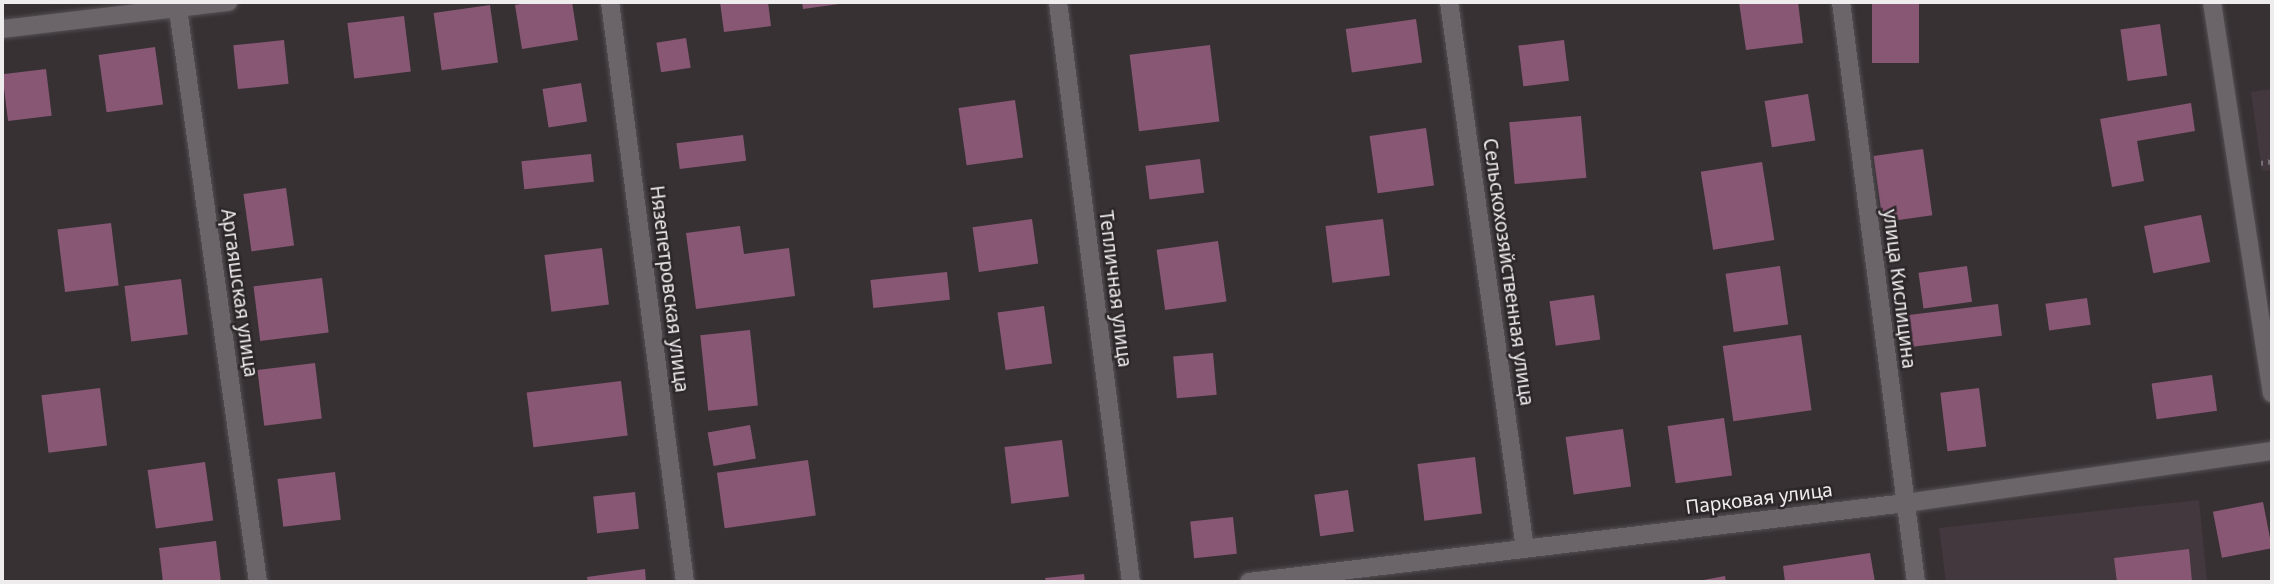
<!DOCTYPE html>
<html>
<head>
<meta charset="utf-8">
<style>
	body { margin:0 }
	#map { position:relative; width:2274px; height:584px; overflow:hidden; background:#373134; font-family:"Noto Sans",sans-serif }
	div>[style] { position:absolute }
	.built>* { inset:0; background:#44383f }
	.building>* { inset:0; background:#885774; transform-origin:0 0 }
	.path>* { height:4.5px; margin-top:-2.25px; transform-origin:0; background:repeating-linear-gradient(90deg,#757073 0 2px,transparent 0 7px) }
	.roads { filter:drop-shadow(0 0 2px #545053) drop-shadow(0 0 2px #545053) }
	.minor>* { height:18px; margin:-9px; padding:0 9px; transform-origin:9px; border-radius:9px; background:#6b6468 }
	span { translate:-50% -50%; white-space:nowrap; text-align:center; line-height:1.15; -webkit-text-stroke:5px #2d272a; paint-order:stroke }
	.street-label { font-size:19px; color:#efecee }
	.frame { position:absolute; inset:0; border:4px solid #efecee; pointer-events:none }
</style>
</head>
<body>
<div id="map">
	<div class="built">
		<div style="clip-path:polygon(2272px 89px,2272px 170px,2262px 171px,2251px 92px)"></div>
		<div style="clip-path:polygon(2199px 500px,2207px 582px,1946px 582px,1939px 528px)"></div>
	</div>
	<div class="building">
		<div style="clip-path:polygon(533px 2px,572px 2px,578px 40px,522px 49px,515px 5px)"></div>
		<div style="clip-path:polygon(720px 2px,768px 2px,771px 26px,724px 32px)"></div>
		<div style="clip-path:polygon(802px 2px,845px 2px,846px 3px,803px 9px)"></div>
		<div style="clip-path:polygon(1739px 2px,1798px 2px,1803px 43px,1746px 50px)"></div>
		<div style="left:1872px;top:2px;width:47px;height:61px"></div>
		<div style="left:490px;top:5px;width:58px;height:57px;rotate:82deg"></div>
		<div style="left:404px;top:16px;width:56px;height:57px;rotate:83deg"></div>
		<div style="left:1416px;top:19px;width:44px;height:71px;rotate:82deg"></div>
		<div style="left:2160px;top:24px;width:52px;height:40px;rotate:82deg"></div>
		<div style="left:686px;top:38px;width:30px;height:30px;rotate:81deg"></div>
		<div style="left:284px;top:40px;width:44px;height:51px;rotate:84deg"></div>
		<div style="left:1564px;top:40px;width:41px;height:46px;rotate:83deg"></div>
		<div style="left:1210px;top:45px;width:77px;height:81px;rotate:83deg"></div>
		<div style="left:155px;top:47px;width:58px;height:57px;rotate:82deg"></div>
		<div style="left:46px;top:69px;width:47px;height:44px;rotate:83deg"></div>
		<div style="left:581px;top:83px;width:39px;height:39px;rotate:81deg"></div>
		<div style="left:1808px;top:94px;width:47px;height:44px;rotate:81deg"></div>
		<div style="left:1015px;top:100px;width:58px;height:57px;rotate:82deg"></div>
		<div style="clip-path:polygon(2191px 103px,2195px 131px,2137px 141px,2144px 181px,2112px 187px,2100px 119px)"></div>
		<div style="left:1581px;top:116px;width:62px;height:72px;rotate:85deg"></div>
		<div style="left:1426px;top:128px;width:58px;height:57px;rotate:82deg"></div>
		<div style="left:743px;top:135px;width:26px;height:67px;rotate:83deg"></div>
		<div style="left:1923px;top:149px;width:67px;height:50px;rotate:82deg"></div>
		<div style="left:591px;top:154px;width:28px;height:70px;rotate:84deg"></div>
		<div style="left:1200px;top:159px;width:34px;height:55px;rotate:83deg"></div>
		<div style="left:1762px;top:162px;width:79px;height:62px;rotate:81deg"></div>
		<div style="left:286px;top:188px;width:58px;height:43px;rotate:82deg"></div>
		<div style="left:2201px;top:215px;width:48px;height:58px;rotate:79deg"></div>
		<div style="left:1032px;top:219px;width:45px;height:60px;rotate:82deg"></div>
		<div style="left:1383px;top:219px;width:57px;height:58px;rotate:83deg"></div>
		<div style="left:111px;top:223px;width:63px;height:54px;rotate:83deg"></div>
		<div style="clip-path:polygon(740px 226px,744px 254px,789px 248px,795px 296px,696px 309px,686px 233px)"></div>
		<div style="left:1218px;top:241px;width:61px;height:62px;rotate:82deg"></div>
		<div style="left:602px;top:248px;width:57px;height:58px;rotate:83deg"></div>
		<div style="left:1780px;top:266px;width:59px;height:55px;rotate:82deg"></div>
		<div style="left:1967px;top:266px;width:36px;height:49px;rotate:82deg"></div>
		<div style="left:947px;top:272px;width:28px;height:77px;rotate:84deg"></div>
		<div style="left:322px;top:278px;width:55px;height:69px;rotate:83deg"></div>
		<div style="left:181px;top:279px;width:56px;height:57px;rotate:83deg"></div>
		<div style="left:1594px;top:295px;width:45px;height:45px;rotate:82deg"></div>
		<div style="left:2087px;top:298px;width:27px;height:42px;rotate:82deg"></div>
		<div style="left:1998px;top:304px;width:32px;height:96px;rotate:83deg"></div>
		<div style="left:1044px;top:306px;width:58px;height:47px;rotate:82deg"></div>
		<div style="left:750px;top:330px;width:76px;height:50px;rotate:84deg"></div>
		<div style="left:1801px;top:335px;width:76px;height:79px;rotate:82deg"></div>
		<div style="left:1213px;top:353px;width:42px;height:40px;rotate:85deg"></div>
		<div style="left:315px;top:363px;width:56px;height:58px;rotate:83deg"></div>
		<div style="left:2212px;top:375px;width:36px;height:61px;rotate:82deg"></div>
		<div style="left:621px;top:381px;width:55px;height:95px;rotate:83deg"></div>
		<div style="left:100px;top:388px;width:58px;height:59px;rotate:83deg"></div>
		<div style="left:1979px;top:388px;width:59px;height:39px;rotate:83deg"></div>
		<div style="left:1724px;top:418px;width:58px;height:57px;rotate:82deg"></div>
		<div style="left:750px;top:425px;width:34px;height:43px;rotate:80deg"></div>
		<div style="left:1623px;top:429px;width:58px;height:58px;rotate:82deg"></div>
		<div style="left:1062px;top:440px;width:57px;height:58px;rotate:83deg"></div>
		<div style="left:1475px;top:457px;width:57px;height:58px;rotate:83deg"></div>
		<div style="left:808px;top:460px;width:56px;height:92px;rotate:82deg"></div>
		<div style="left:205px;top:462px;width:59px;height:58px;rotate:82deg"></div>
		<div style="left:335px;top:472px;width:48px;height:58px;rotate:83deg"></div>
		<div style="left:1348px;top:490px;width:42px;height:34px;rotate:82deg"></div>
		<div style="left:635px;top:492px;width:37px;height:42px;rotate:84deg"></div>
		<div style="left:2263px;top:502px;width:47px;height:51px;rotate:79deg"></div>
		<div style="left:1233px;top:517px;width:37px;height:43px;rotate:84deg"></div>
		<div style="clip-path:polygon(216px 541px,221px 582px,163px 582px,159px 548px)"></div>
		<div style="clip-path:polygon(2189px 549px,2192px 582px,2117px 582px,2114px 558px)"></div>
		<div style="clip-path:polygon(1870px 553px,1875px 582px,1785px 582px,1783px 566px)"></div>
		<div style="clip-path:polygon(645px 569px,646px 582px,588px 582px,587px 577px)"></div>
		<div style="clip-path:polygon(1084px 574px,1085px 582px,1046px 582px,1045px 578px)"></div>
		<div style="clip-path:polygon(1725px 576px,1726px 582px,1698px 582px,1698px 581px)"></div>
	</div>
	<div class="path">
		<div style="left:2261px;top:163px;width:11px;rotate:-10deg"></div>
	</div>
	<div class="roads">
		<div class="minor">
			<div style="left:610px;top:2px;width:585px;rotate:82.63deg"></div>
			<div style="left:1058px;top:2px;width:585px;rotate:82.83deg"></div>
			<div style="left:1449px;top:2px;width:552px;rotate:82.09deg"></div>
			<div style="left:1841px;top:2px;width:585px;rotate:82.63deg"></div>
			<div style="left:2212px;top:2px;width:396px;rotate:81.3deg"></div>
			<div style="left:178px;top:9px;width:579px;rotate:82.05deg"></div>
			<div style="left:2px;top:29px;width:228px;rotate:-6.8deg"></div>
			<div style="left:1249px;top:582px;width:662px;rotate:-6.86deg"></div>
			<div style="left:1906px;top:503px;width:370px;rotate:-8.1deg"></div>
		</div>
	</div>
	<div class="street-label">
		<span style="left:1508px;top:272px;rotate:82deg">Сельскохозяйственная улица</span>
		<span style="left:669px;top:289px;rotate:83deg">Нязепетровская улица</span>
		<span style="left:1115px;top:289px;rotate:83deg">Тепличная улица</span>
		<span style="left:1899px;top:289px;rotate:83deg">улица Кислицина</span>
		<span style="left:239px;top:293px;rotate:82deg">Аргаяшская улица</span>
		<span style="left:1759px;top:499px;rotate:-7deg">Парковая улица</span>
	</div>
	<div class="frame"></div>
</div>
</body>
</html>
